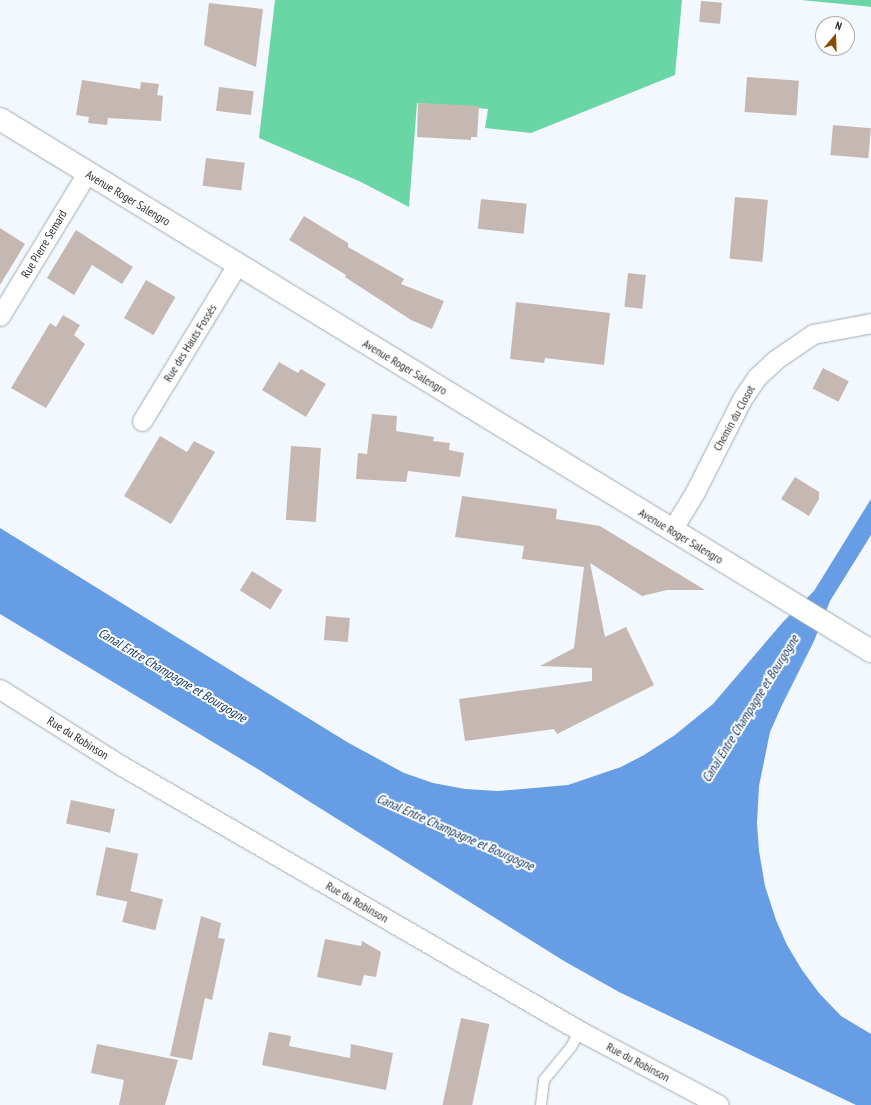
<!DOCTYPE html>
<html>
<head>
<meta charset="utf-8">
<style>
	body { margin:0 }
	#map { position:relative; width:871px; height:1105px; overflow:hidden; background:#f2f8fd; font-family:"PT Sans Narrow",sans-serif }
	div>[style] { position:absolute }
	.forest>* { inset:0; background:#6bd6a5 }
	.water>* { inset:0; background:#669de5 }
	.building>* { inset:0; background:#c5b8b2; transform-origin:0 0 }
	.roads { filter:drop-shadow(0 0 1px #a1abb3) drop-shadow(0 0 1px #a1abb3) }
	.service>* { height:10px; margin:-5px; padding:0 5px; transform-origin:5px; border-radius:5px; background:#fff }
	.minor>* { height:19px; margin:-9.5px; padding:0 9.5px; transform-origin:9.5px; border-radius:9.5px; background:#fff }
	.secondary>* { height:22px; margin:-11px; padding:0 11px; transform-origin:11px; border-radius:11px; background:#fff }
	span { translate:-50% -50%; white-space:nowrap; text-align:center; line-height:1.15; -webkit-text-stroke:4px #fff; paint-order:stroke }
	.street-label { font-size:12px; color:#2a2e32 }
	.water-label { font-size:13px; color:#103664; font-style:italic }
	.north { position:absolute; left:815px; top:16px; width:40px; height:40px; box-sizing:border-box; background:#fff; border:1px solid #aaabad; border-radius:50%; rotate:19deg; font-size:11px; font-weight:700; line-height:16px; text-align:center; color:#2a2e32 }
	.north::after { content:''; display:block; margin:auto; width:14px; height:18px; background:#864c01; clip-path:polygon(50% 0,100% 100%,50% 72%,0 100%) }
</style>
</head>
<body>
<div id="map">
	<div class="forest">
		<div style="clip-path:polygon(275px 0,682px 0,675px 75px,531px 133px,485px 128px,488px 109px,417px 103px,409px 207px,361px 182px,259px 138px)"></div>
		<div style="clip-path:polygon(801px 0,871px 0,871px 7px,863px 6px)"></div>
	</div>
	<div class="water">
		<div style="clip-path:polygon(871px 499px,871px 535px,830px 601px,814px 641px,782px 705px,770px 732px,759px 786px,757px 823px,759px 851px,765px 886px,776px 920px,787px 945px,802px 970px,819px 993px,841px 1016px,871px 1034px,871px 1105px,856px 1105px,619px 992px,564px 961px,256px 768px,0 614px,0 528px,347px 742px,404px 773px,433px 783px,465px 789px,498px 791px,568px 785px,621px 767px,644px 755px,675px 735px,713px 704px,783px 622px,814px 591px)"></div>
	</div>
	<div class="building">
		<div style="left:701px;top:1px;width:21px;height:21px;rotate:5deg"></div>
		<div style="clip-path:polygon(209px 3px,263px 9px,256px 67px,204px 45px)"></div>
		<div style="left:747px;top:77px;width:52px;height:35px;rotate:4deg"></div>
		<div style="clip-path:polygon(82px 80px,140px 89px,141px 82px,159px 84px,157px 95px,163px 96px,161px 121px,108px 118px,107px 125px,88px 123px,89px 117px,76px 115px)"></div>
		<div style="left:219px;top:87px;width:35px;height:24px;rotate:7deg"></div>
		<div style="clip-path:polygon(418px 103px,479px 106px,477px 137px,471px 137px,471px 140px,417px 137px)"></div>
		<div style="left:833px;top:125px;width:38px;height:30px;rotate:5deg"></div>
		<div style="left:206px;top:158px;width:39px;height:28px;rotate:7deg"></div>
		<div style="left:735px;top:197px;width:33px;height:62px;rotate:5deg"></div>
		<div style="left:481px;top:199px;width:46px;height:30px;rotate:6deg"></div>
		<div style="clip-path:polygon(304px 216px,348px 243px,348px 247px,404px 279px,401px 284px,444px 301px,432px 329px,411px 320px,345px 277px,346px 275px,289px 240px)"></div>
		<div style="clip-path:polygon(0 228px,25px 244px,0 285px)"></div>
		<div style="clip-path:polygon(76px 230px,133px 267px,122px 284px,92px 265px,74px 295px,47px 278px)"></div>
		<div style="left:628px;top:273px;width:18px;height:34px;rotate:6deg"></div>
		<div style="left:146px;top:280px;width:34px;height:44px;rotate:30deg"></div>
		<div style="clip-path:polygon(516px 302px,610px 313px,604px 365px,545px 358px,544px 363px,510px 359px)"></div>
		<div style="clip-path:polygon(63px 315px,80px 325px,74px 335px,85px 344px,46px 408px,11px 388px,50px 323px,56px 327px)"></div>
		<div style="clip-path:polygon(279px 362px,298px 373px,301px 369px,326px 384px,306px 417px,262px 390px)"></div>
		<div style="left:823px;top:368px;width:29px;height:23px;rotate:27deg"></div>
		<div style="clip-path:polygon(372px 414px,397px 416px,396px 431px,434px 437px,433px 441px,450px 443px,449px 450px,464px 453px,460px 477px,408px 471px,406px 482px,356px 479px,358px 453px,367px 454px)"></div>
		<div style="clip-path:polygon(160px 436px,187px 452px,194px 441px,215px 452px,171px 524px,124px 496px)"></div>
		<div style="left:291px;top:446px;width:30px;height:74px;rotate:4deg"></div>
		<div style="clip-path:polygon(795px 477px,819px 492px,819px 499px,809px 516px,781px 499px)"></div>
		<div style="clip-path:polygon(462px 496px,557px 509px,556px 519px,600px 526px,705px 590px,667px 590px,642px 596px,590px 563px,605px 637px,626px 627px,654px 685px,557px 734px,554px 729px,465px 741px,459px 699px,592px 681px,592px 668px,540px 666px,574px 648px,584px 567px,522px 559px,524px 546px,455px 537px)"></div>
		<div style="left:252px;top:571px;width:36px;height:23px;rotate:32deg"></div>
		<div style="left:326px;top:616px;width:24px;height:24px;rotate:5deg"></div>
		<div style="left:71px;top:800px;width:45px;height:24px;rotate:12deg"></div>
		<div style="left:106px;top:847px;width:33px;height:49px;rotate:12deg"></div>
		<div style="left:130px;top:891px;width:34px;height:32px;rotate:14deg"></div>
		<div style="clip-path:polygon(201px 916px,221px 923px,218px 938px,225px 939px,212px 1000px,205px 998px,192px 1060px,170px 1056px)"></div>
		<div style="clip-path:polygon(325px 939px,361px 946px,362px 941px,381px 952px,376px 977px,364px 975px,361px 986px,317px 977px)"></div>
		<div style="left:461px;top:1018px;width:29px;height:89px;rotate:12deg"></div>
		<div style="clip-path:polygon(269px 1032px,291px 1036px,289px 1046px,350px 1058px,351px 1044px,393px 1053px,386px 1090px,262px 1065px)"></div>
		<div style="clip-path:polygon(97px 1044px,178px 1060px,165px 1105px,119px 1105px,124px 1080px,91px 1073px)"></div>
	</div>
	<div class="roads">
		<div class="service">
			<div style="left:541px;top:1105px;width:25px;rotate:-83deg"></div>
			<div style="left:544px;top:1080px;width:43px;rotate:-50.7deg"></div>
			<div style="left:571px;top:1047px;width:18px;rotate:-61deg"></div>
		</div>
		<div class="minor">
			<div style="left:0;top:316px;width:167px;rotate:-58.7deg"></div>
			<div style="left:142px;top:421px;width:183px;rotate:-58.7deg"></div>
			<div style="left:672px;top:530px;width:44px;rotate:-58.8deg"></div>
			<div style="left:695px;top:492px;width:104px;rotate:-63.2deg"></div>
			<div style="left:742px;top:399px;width:27px;rotate:-56deg"></div>
			<div style="left:757px;top:377px;width:25px;rotate:-43deg"></div>
			<div style="left:775px;top:360px;width:46px;rotate:-34.4deg"></div>
			<div style="left:813px;top:334px;width:59px;rotate:-10.7deg"></div>
			<div style="left:0;top:689px;width:144px;rotate:32.3deg"></div>
			<div style="left:122px;top:766px;width:529px;rotate:30.05deg"></div>
			<div style="left:580px;top:1031px;width:157px;rotate:28deg"></div>
		</div>
		<div class="secondary">
			<div style="left:0;top:119px;width:1021px;rotate:31.42deg"></div>
		</div>
	</div>
	<div class="street-label">
		<span style="left:128px;top:198px;rotate:31deg">Avenue Roger Salengro</span>
		<span style="left:44px;top:244px;rotate:-59deg">Rue Pierre Semard</span>
		<span style="left:190px;top:343px;rotate:-58deg">Rue des Hauts Fossés</span>
		<span style="left:405px;top:367px;rotate:31deg">Avenue Roger Salengro</span>
		<span style="left:734px;top:418px;rotate:-61deg">Chemin du Closot</span>
		<span style="left:681px;top:536px;rotate:31deg">Avenue Roger Salengro</span>
		<span style="left:78px;top:738px;rotate:32deg">Rue du Robinson</span>
		<span style="left:357px;top:902px;rotate:30deg">Rue du Robinson</span>
		<span style="left:638px;top:1062px;rotate:28deg">Rue du Robinson</span>
	</div>
	<div class="water-label">
		<span style="left:172px;top:676px;rotate:31deg">Canal Entre Champagne et Bourgogne</span>
		<span style="left:751px;top:709px;rotate:-58deg">Canal Entre Champagne et Bourgogne</span>
		<span style="left:455px;top:833px;rotate:24deg">Canal Entre Champagne et Bourgogne</span>
	</div>
	<div class="north">N</div>
</div>
</body>
</html>
